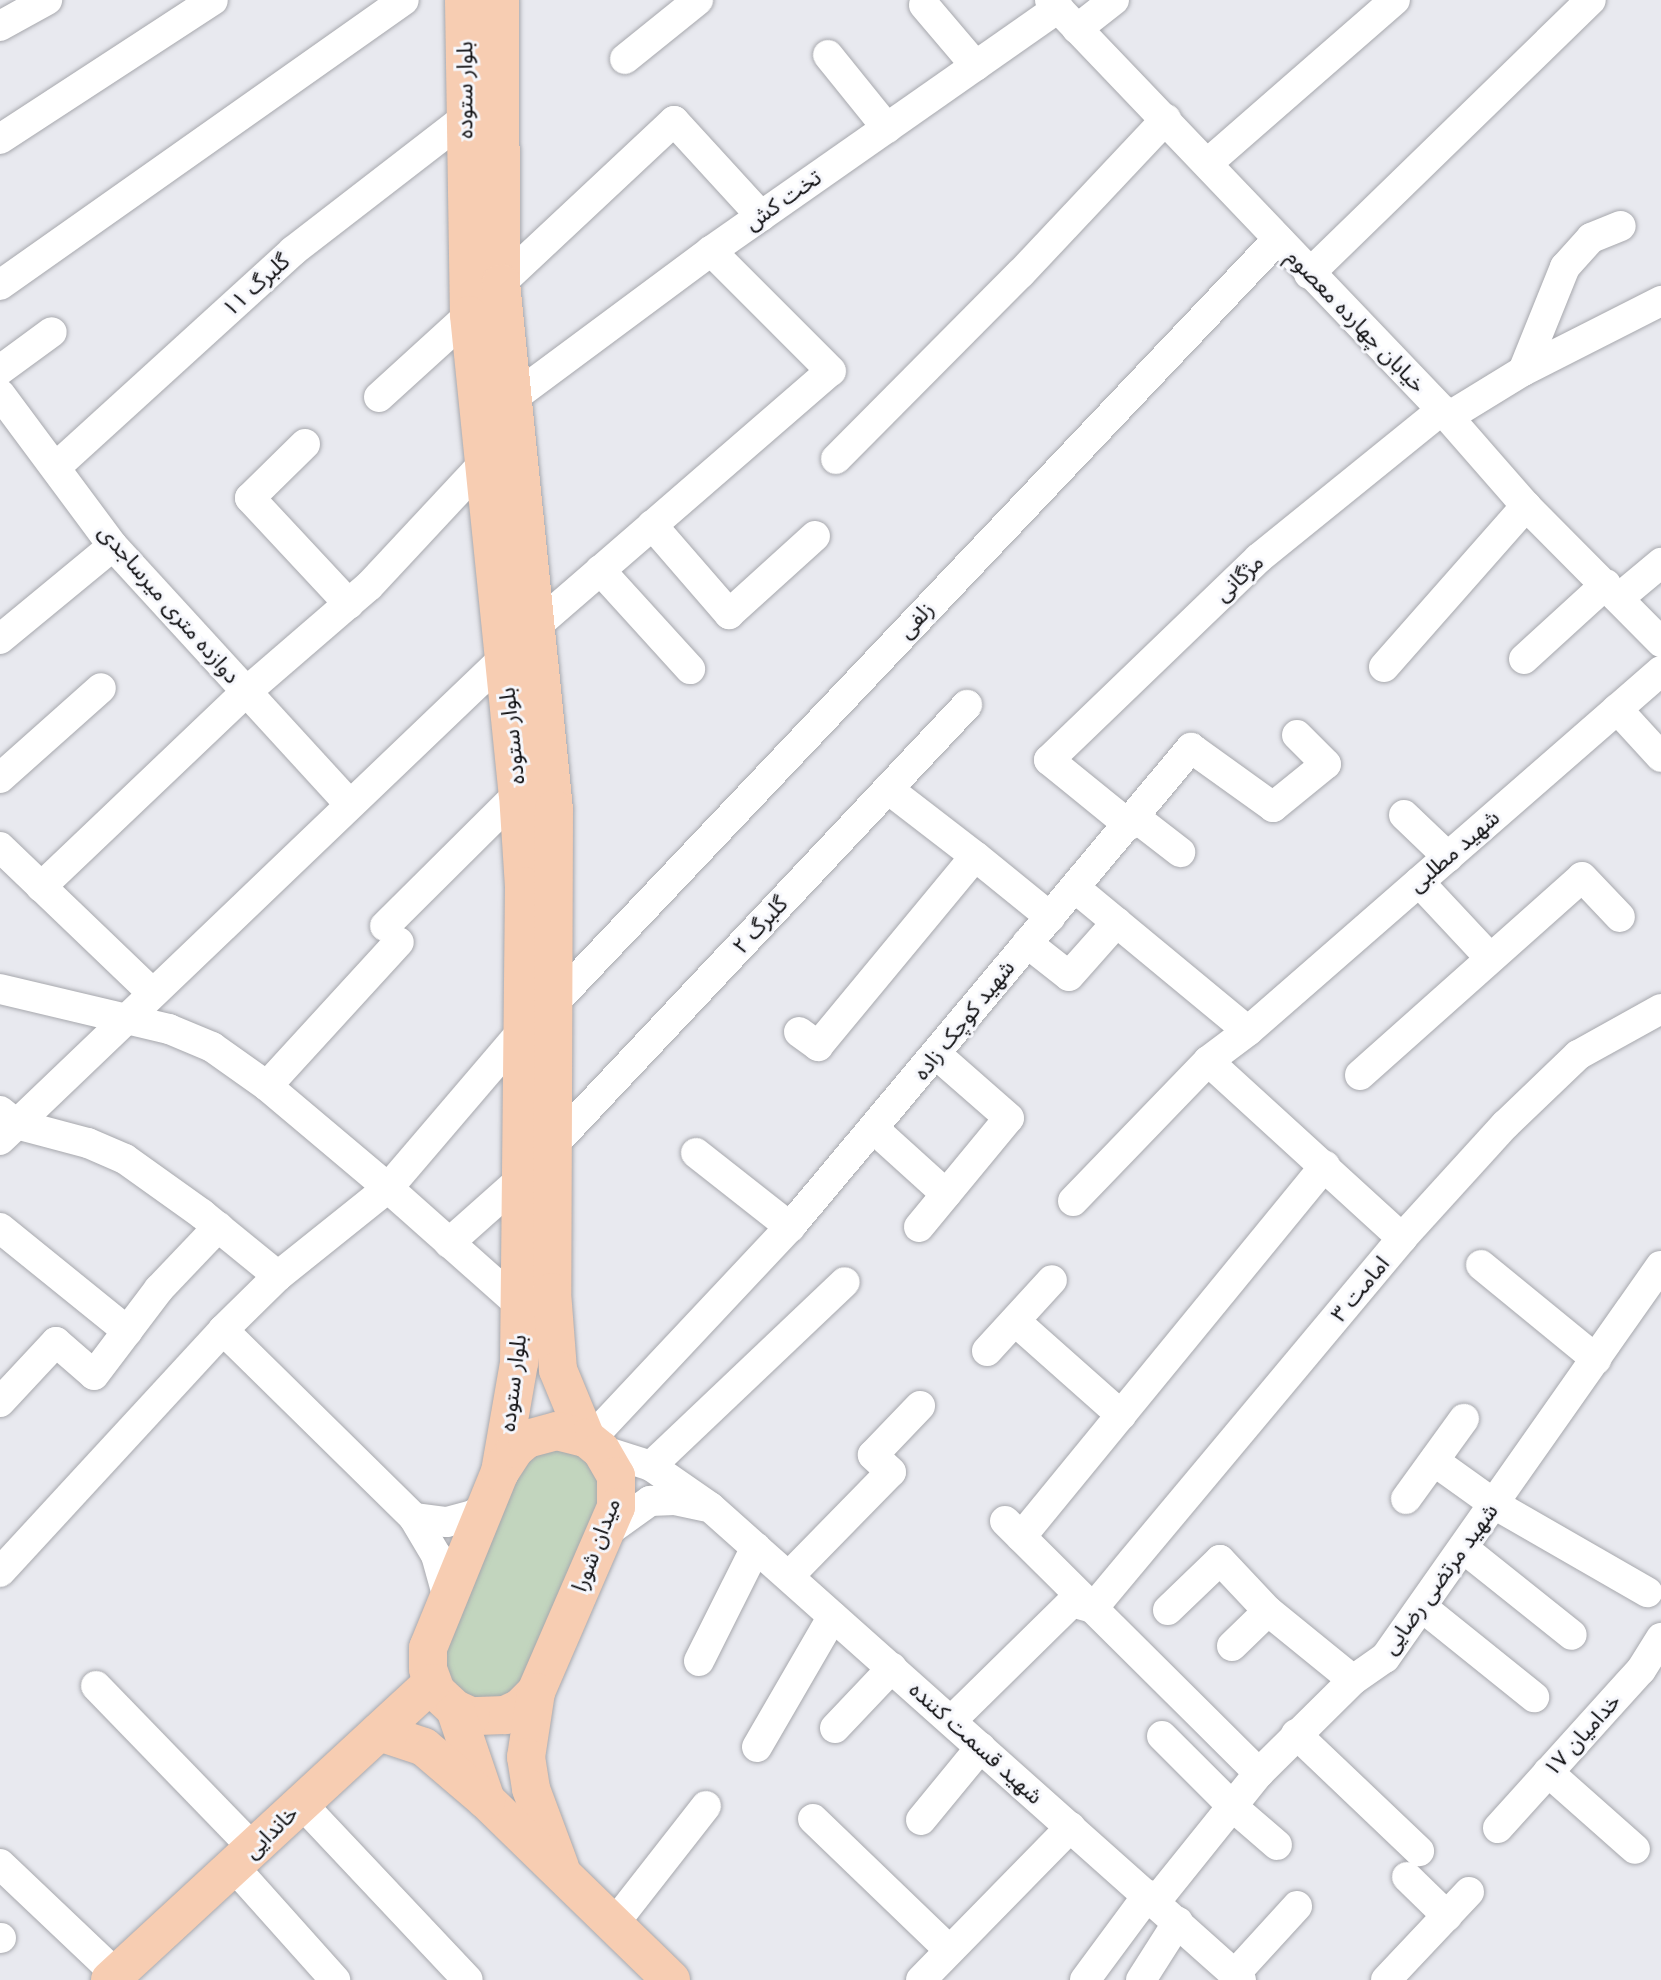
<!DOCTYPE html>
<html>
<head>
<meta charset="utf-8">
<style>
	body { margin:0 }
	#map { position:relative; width:1661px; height:1980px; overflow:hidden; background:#e8e9ef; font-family:"DM Sans","Noto Sans Arabic",sans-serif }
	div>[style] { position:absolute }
	.green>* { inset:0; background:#c2d5be }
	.roads { filter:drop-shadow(0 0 2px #a7a8ad) drop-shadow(0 0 2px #a7a8ad) }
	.minor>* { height:30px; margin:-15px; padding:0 15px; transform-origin:15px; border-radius:15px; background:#fff }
	.major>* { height:38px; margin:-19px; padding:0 19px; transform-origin:19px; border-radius:19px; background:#f7cdb2 }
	span { translate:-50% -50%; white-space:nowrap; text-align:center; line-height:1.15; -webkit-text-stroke:6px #f6f7fc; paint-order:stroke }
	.street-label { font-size:22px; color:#0c0c0e }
</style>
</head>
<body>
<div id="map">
	<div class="green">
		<div style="clip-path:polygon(575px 1448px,597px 1466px,599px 1501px,519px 1689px,506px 1698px,470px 1699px,453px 1686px,444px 1666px,444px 1650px,522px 1467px,533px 1454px)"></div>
	</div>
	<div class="roads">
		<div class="minor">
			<div style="left:1050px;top:0;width:567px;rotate:46.29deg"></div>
			<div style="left:1442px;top:410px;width:128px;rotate:48.8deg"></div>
			<div style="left:1526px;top:506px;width:192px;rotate:45.2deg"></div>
			<div style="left:924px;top:5px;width:80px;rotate:49.6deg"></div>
			<div style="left:0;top:26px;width:54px;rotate:-29deg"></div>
			<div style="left:1077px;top:29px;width:47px;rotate:-38.1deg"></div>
			<div style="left:828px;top:55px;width:94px;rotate:51.1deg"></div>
			<div style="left:625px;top:59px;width:94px;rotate:-38.9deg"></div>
			<div style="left:0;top:139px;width:254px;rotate:-33.1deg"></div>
			<div style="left:1208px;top:163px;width:248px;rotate:-41.1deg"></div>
			<div style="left:1309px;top:274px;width:393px;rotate:-44.2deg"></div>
			<div style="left:501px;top:283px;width:237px;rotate:-43.1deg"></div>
			<div style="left:674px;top:121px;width:129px;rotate:47.5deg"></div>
			<div style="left:0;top:285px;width:494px;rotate:-35.2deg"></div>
			<div style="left:0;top:370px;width:64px;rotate:-36.2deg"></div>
			<div style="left:1523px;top:371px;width:112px;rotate:-68deg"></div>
			<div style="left:1565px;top:267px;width:39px;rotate:-48deg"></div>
			<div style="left:1591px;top:238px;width:32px;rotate:-22deg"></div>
			<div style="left:0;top:394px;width:189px;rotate:53.4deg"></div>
			<div style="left:113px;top:546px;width:350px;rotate:47.5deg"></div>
			<div style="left:379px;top:397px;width:122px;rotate:-42.3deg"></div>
			<div style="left:513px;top:398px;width:247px;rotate:-36.6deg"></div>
			<div style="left:711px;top:251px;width:424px;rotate:-35deg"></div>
			<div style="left:1448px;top:417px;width:88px;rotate:-31.5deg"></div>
			<div style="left:1523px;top:371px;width:155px;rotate:-26.9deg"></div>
			<div style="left:305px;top:444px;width:77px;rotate:135.5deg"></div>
			<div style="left:250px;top:498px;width:145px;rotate:47deg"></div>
			<div style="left:836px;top:459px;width:261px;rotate:-45.2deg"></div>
			<div style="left:1020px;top:274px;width:213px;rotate:-46.7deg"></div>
			<div style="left:57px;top:466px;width:319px;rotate:-42.3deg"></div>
			<div style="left:293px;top:251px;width:217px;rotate:-37.7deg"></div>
			<div style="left:652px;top:525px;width:118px;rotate:49.1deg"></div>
			<div style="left:729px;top:614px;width:116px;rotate:-42.2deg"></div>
			<div style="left:600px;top:570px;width:134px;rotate:47.7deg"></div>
			<div style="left:1619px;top:598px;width:55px;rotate:-39.8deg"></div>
			<div style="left:535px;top:627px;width:391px;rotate:-40.9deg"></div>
			<div style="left:831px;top:371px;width:170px;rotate:-135deg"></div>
			<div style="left:0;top:639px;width:146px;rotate:-39.5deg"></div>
			<div style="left:1524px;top:659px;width:111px;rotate:-42.4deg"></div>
			<div style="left:1384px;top:667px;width:215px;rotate:-48.6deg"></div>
			<div style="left:1617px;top:709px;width:65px;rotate:47.5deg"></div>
			<div style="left:0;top:778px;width:135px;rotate:-41.7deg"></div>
			<div style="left:888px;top:789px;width:110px;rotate:37.6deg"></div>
			<div style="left:1404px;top:815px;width:61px;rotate:43.7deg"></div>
			<div style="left:1136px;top:818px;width:56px;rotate:37.7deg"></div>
			<div style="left:1129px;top:825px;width:103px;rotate:-140.9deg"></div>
			<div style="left:1049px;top:760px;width:291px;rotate:-43.9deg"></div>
			<div style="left:1259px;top:558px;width:235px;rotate:-39deg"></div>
			<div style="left:0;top:847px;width:211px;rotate:43.8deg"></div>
			<div style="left:1419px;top:882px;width:104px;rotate:46.9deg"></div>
			<div style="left:41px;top:887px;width:283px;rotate:-43.6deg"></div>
			<div style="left:246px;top:692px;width:162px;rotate:-40.8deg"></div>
			<div style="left:369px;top:586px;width:166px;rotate:-47deg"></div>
			<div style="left:1075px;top:888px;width:224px;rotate:39.6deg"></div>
			<div style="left:385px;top:926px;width:187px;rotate:-44.8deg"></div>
			<div style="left:1027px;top:943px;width:53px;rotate:38.2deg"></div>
			<div style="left:1069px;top:976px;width:72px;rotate:-48.4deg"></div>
			<div style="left:0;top:989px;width:174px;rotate:13.3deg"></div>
			<div style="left:169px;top:1029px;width:47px;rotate:22.7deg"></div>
			<div style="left:212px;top:1047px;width:67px;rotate:35.3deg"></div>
			<div style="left:267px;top:1086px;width:158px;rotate:40.1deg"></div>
			<div style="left:388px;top:1188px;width:178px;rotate:41.6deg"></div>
			<div style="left:554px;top:1003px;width:1053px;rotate:-46.54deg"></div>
			<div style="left:799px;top:1032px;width:24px;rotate:36deg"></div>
			<div style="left:818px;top:1046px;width:246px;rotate:-50.4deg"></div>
			<div style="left:975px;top:856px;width:97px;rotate:39.1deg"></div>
			<div style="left:1208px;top:1061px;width:263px;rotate:42.4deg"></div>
			<div style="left:1360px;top:1075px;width:297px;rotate:-41.7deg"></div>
			<div style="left:1582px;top:877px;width:55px;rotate:46.5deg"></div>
			<div style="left:267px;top:1086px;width:195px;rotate:-47.5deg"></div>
			<div style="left:0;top:1111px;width:21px;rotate:39deg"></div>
			<div style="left:16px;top:1124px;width:74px;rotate:14.8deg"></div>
			<div style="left:88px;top:1143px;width:40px;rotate:23.4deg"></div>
			<div style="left:125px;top:1159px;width:95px;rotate:35.5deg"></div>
			<div style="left:202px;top:1214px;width:98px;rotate:39.2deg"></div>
			<div style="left:874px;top:1129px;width:97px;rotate:42.1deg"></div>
			<div style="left:0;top:1140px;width:696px;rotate:-43.72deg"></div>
			<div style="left:554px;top:1144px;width:603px;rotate:-46.75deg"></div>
			<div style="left:696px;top:1153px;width:120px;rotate:38.2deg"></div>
			<div style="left:1073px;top:1201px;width:194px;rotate:-46deg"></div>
			<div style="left:1208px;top:1061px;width:50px;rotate:-36.9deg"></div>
			<div style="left:1248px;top:1031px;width:548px;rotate:-41.08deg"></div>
			<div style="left:919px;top:1227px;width:141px;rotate:-50.5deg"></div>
			<div style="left:1009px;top:1118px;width:97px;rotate:-138.8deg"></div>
			<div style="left:0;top:1228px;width:164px;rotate:39deg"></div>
			<div style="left:449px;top:1243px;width:98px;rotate:-41.7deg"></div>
			<div style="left:1481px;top:1265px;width:149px;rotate:39.3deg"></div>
			<div style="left:1015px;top:1321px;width:142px;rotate:41.6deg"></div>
			<div style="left:223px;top:1330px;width:268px;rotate:44.5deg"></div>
			<div style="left:414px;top:1518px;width:43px;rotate:59.3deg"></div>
			<div style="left:436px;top:1555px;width:45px;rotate:74.4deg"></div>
			<div style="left:987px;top:1351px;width:96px;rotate:-47.5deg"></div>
			<div style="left:0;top:1402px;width:82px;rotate:-47deg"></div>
			<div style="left:56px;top:1342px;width:50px;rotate:41deg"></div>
			<div style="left:94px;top:1375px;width:108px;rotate:-52.9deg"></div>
			<div style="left:159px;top:1289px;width:86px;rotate:-46.4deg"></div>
			<div style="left:586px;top:1438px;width:18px;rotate:-34deg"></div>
			<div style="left:601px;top:1428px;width:276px;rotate:-46.8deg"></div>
			<div style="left:790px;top:1227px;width:625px;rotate:-50.07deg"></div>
			<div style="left:1191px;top:748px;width:101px;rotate:35.7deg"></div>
			<div style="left:1273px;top:807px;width:68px;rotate:-39.1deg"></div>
			<div style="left:1326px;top:764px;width:41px;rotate:-135deg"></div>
			<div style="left:601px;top:1450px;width:52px;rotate:17.7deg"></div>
			<div style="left:651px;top:1466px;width:72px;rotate:34.8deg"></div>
			<div style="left:710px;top:1507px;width:711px;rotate:41.69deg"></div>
			<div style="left:1434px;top:1461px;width:74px;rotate:35.6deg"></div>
			<div style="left:1494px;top:1504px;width:177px;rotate:29.9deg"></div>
			<div style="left:651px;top:1466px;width:267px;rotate:-43.5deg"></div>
			<div style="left:1406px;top:1499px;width:99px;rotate:-54.1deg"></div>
			<div style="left:414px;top:1518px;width:33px;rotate:7deg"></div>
			<div style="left:447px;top:1522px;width:27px;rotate:-15deg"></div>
			<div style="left:473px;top:1515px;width:16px;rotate:-35deg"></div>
			<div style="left:1005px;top:1521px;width:358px;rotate:44.8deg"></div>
			<div style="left:604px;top:1534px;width:57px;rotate:-35.7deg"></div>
			<div style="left:650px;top:1501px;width:25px;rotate:-2deg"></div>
			<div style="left:675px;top:1500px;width:30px;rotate:12deg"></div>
			<div style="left:1021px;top:1537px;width:480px;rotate:-50.7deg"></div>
			<div style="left:1463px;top:1548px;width:139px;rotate:38.6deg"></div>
			<div style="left:0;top:1572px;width:329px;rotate:-47.3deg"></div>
			<div style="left:223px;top:1330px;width:77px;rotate:-44.5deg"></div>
			<div style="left:278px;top:1276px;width:141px;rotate:-38.7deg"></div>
			<div style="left:388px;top:1188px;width:209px;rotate:-49.5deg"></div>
			<div style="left:790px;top:1575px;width:144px;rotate:-45.6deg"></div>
			<div style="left:891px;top:1472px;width:25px;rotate:-137deg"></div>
			<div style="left:873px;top:1455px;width:68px;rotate:-46.2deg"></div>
			<div style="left:1422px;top:1607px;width:144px;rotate:38.8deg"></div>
			<div style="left:1168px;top:1610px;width:72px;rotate:-43.9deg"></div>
			<div style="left:1220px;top:1560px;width:70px;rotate:46.7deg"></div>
			<div style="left:1268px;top:1611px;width:109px;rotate:39.1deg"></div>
			<div style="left:1232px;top:1646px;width:50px;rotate:-44.2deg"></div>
			<div style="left:699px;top:1661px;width:127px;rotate:-63.4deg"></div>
			<div style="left:96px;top:1686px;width:227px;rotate:45.9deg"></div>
			<div style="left:951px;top:1721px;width:170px;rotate:-44.5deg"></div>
			<div style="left:1072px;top:1602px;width:22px;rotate:16deg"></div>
			<div style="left:1093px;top:1608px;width:482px;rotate:-50.1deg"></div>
			<div style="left:1402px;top:1238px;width:153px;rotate:-47.7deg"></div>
			<div style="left:1505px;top:1125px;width:101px;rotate:-43.8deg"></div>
			<div style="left:1578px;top:1055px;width:95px;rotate:-29deg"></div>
			<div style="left:835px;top:1728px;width:83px;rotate:-46.5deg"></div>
			<div style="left:1296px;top:1734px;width:170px;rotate:43.6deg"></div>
			<div style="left:1162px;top:1736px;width:100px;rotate:45deg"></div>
			<div style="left:1233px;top:1807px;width:58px;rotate:40.8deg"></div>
			<div style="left:757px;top:1747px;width:151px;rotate:-59.9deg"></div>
			<div style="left:1548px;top:1772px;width:116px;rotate:41.5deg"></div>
			<div style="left:301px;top:1803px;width:243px;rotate:46.7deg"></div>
			<div style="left:813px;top:1819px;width:189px;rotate:43.9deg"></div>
			<div style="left:921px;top:1820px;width:94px;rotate:-50.6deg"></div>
			<div style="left:1498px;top:1828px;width:213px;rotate:-47.9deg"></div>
			<div style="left:1641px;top:1670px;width:38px;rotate:-58deg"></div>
			<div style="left:0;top:1864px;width:160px;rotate:43.5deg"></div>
			<div style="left:234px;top:1867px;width:152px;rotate:48.2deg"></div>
			<div style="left:1407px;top:1877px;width:56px;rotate:44.3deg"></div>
			<div style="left:1156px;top:1901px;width:164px;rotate:-51.2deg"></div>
			<div style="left:1259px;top:1773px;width:132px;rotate:-44.7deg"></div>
			<div style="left:1353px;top:1680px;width:39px;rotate:-35deg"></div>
			<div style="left:1385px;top:1658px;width:479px;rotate:-54.9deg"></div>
			<div style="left:613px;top:1925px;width:151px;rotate:-52deg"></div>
			<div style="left:0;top:1938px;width:1px"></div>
			<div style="left:1235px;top:1974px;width:92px;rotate:-47.6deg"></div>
			<div style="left:921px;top:1980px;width:214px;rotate:-45.6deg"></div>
			<div style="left:1085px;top:1980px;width:106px;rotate:-53.5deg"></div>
			<div style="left:1141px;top:1980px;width:69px;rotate:-57.5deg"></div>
			<div style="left:1386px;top:1980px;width:121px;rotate:-46.7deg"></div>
		</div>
		<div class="major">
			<div style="left:464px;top:0;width:315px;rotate:89.1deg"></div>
			<div style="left:469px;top:315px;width:481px;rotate:84.2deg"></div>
			<div style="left:518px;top:794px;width:92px;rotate:86.3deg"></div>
			<div style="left:524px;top:886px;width:477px;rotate:90.6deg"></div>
			<div style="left:519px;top:1363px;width:111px;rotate:99.9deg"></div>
			<div style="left:500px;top:0;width:283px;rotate:89.8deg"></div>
			<div style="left:501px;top:283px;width:529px;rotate:84.25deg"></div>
			<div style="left:554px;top:809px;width:483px;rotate:90.2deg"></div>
			<div style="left:552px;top:1292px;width:78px;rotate:85.6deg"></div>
			<div style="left:558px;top:1370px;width:74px;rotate:67.6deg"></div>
			<div style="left:557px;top:1431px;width:30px;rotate:14deg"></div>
			<div style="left:586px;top:1438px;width:19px;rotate:39deg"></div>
			<div style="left:601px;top:1450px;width:30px;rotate:60deg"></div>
			<div style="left:616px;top:1476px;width:31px;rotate:90deg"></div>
			<div style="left:616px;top:1507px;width:202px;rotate:113.4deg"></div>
			<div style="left:536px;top:1692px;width:23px;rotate:135deg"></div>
			<div style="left:520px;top:1708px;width:17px;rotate:155deg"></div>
			<div style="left:505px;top:1715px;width:34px;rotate:178deg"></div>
			<div style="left:471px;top:1716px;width:17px;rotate:-156deg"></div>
			<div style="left:455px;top:1709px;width:26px;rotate:-137deg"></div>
			<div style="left:436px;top:1691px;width:23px;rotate:-110deg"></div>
			<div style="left:428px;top:1669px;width:21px;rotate:-90deg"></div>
			<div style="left:428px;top:1648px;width:190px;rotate:-67.8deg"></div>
			<div style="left:500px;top:1472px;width:27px;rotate:-57deg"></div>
			<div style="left:515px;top:1449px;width:16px;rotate:-40deg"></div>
			<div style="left:527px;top:1439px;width:31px;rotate:-15deg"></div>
			<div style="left:536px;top:1692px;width:66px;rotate:98.7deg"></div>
			<div style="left:526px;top:1757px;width:32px;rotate:81deg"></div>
			<div style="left:531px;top:1789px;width:83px;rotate:69.6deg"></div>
			<div style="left:455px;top:1709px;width:96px;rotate:71.2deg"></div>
			<div style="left:486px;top:1800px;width:258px;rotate:44.2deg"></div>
			<div style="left:379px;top:1732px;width:47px;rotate:18.4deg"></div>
			<div style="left:424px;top:1747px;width:82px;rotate:40.5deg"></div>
			<div style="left:110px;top:1980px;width:438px;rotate:-42.7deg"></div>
		</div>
	</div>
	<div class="street-label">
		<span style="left:465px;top:90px;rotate:-90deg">بلوار ستوده</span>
		<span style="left:783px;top:200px;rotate:-35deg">تخت کش</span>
		<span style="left:256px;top:285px;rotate:-42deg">گلبرگ ۱۱</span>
		<span style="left:1356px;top:321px;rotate:46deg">خیابان چهارده معصوم</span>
		<span style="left:1239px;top:578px;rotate:-43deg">مژگانی</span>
		<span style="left:169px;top:604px;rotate:49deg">دوازده متری میرساجدی</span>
		<span style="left:916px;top:620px;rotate:-47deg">زلفی</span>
		<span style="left:512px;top:736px;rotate:-96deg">بلوار ستوده</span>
		<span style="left:1454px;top:851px;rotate:-41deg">شهید مطلبی</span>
		<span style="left:760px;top:925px;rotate:-47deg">گلبرگ ۲</span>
		<span style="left:964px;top:1020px;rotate:-51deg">شهید کوچک زاده</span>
		<span style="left:1360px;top:1289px;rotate:-50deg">امامت ۳</span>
		<span style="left:513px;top:1383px;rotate:-83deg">بلوار ستوده</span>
		<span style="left:596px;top:1545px;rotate:-69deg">میدان شورا</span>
		<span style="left:1440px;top:1579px;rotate:-54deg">شهید مرتضی رضایی</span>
		<span style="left:1582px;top:1735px;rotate:-48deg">خدامیان ۱۷</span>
		<span style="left:976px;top:1743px;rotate:42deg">شهید قسمت کننده</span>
		<span style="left:271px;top:1832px;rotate:-44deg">خاندایی</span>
	</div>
</div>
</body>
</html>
